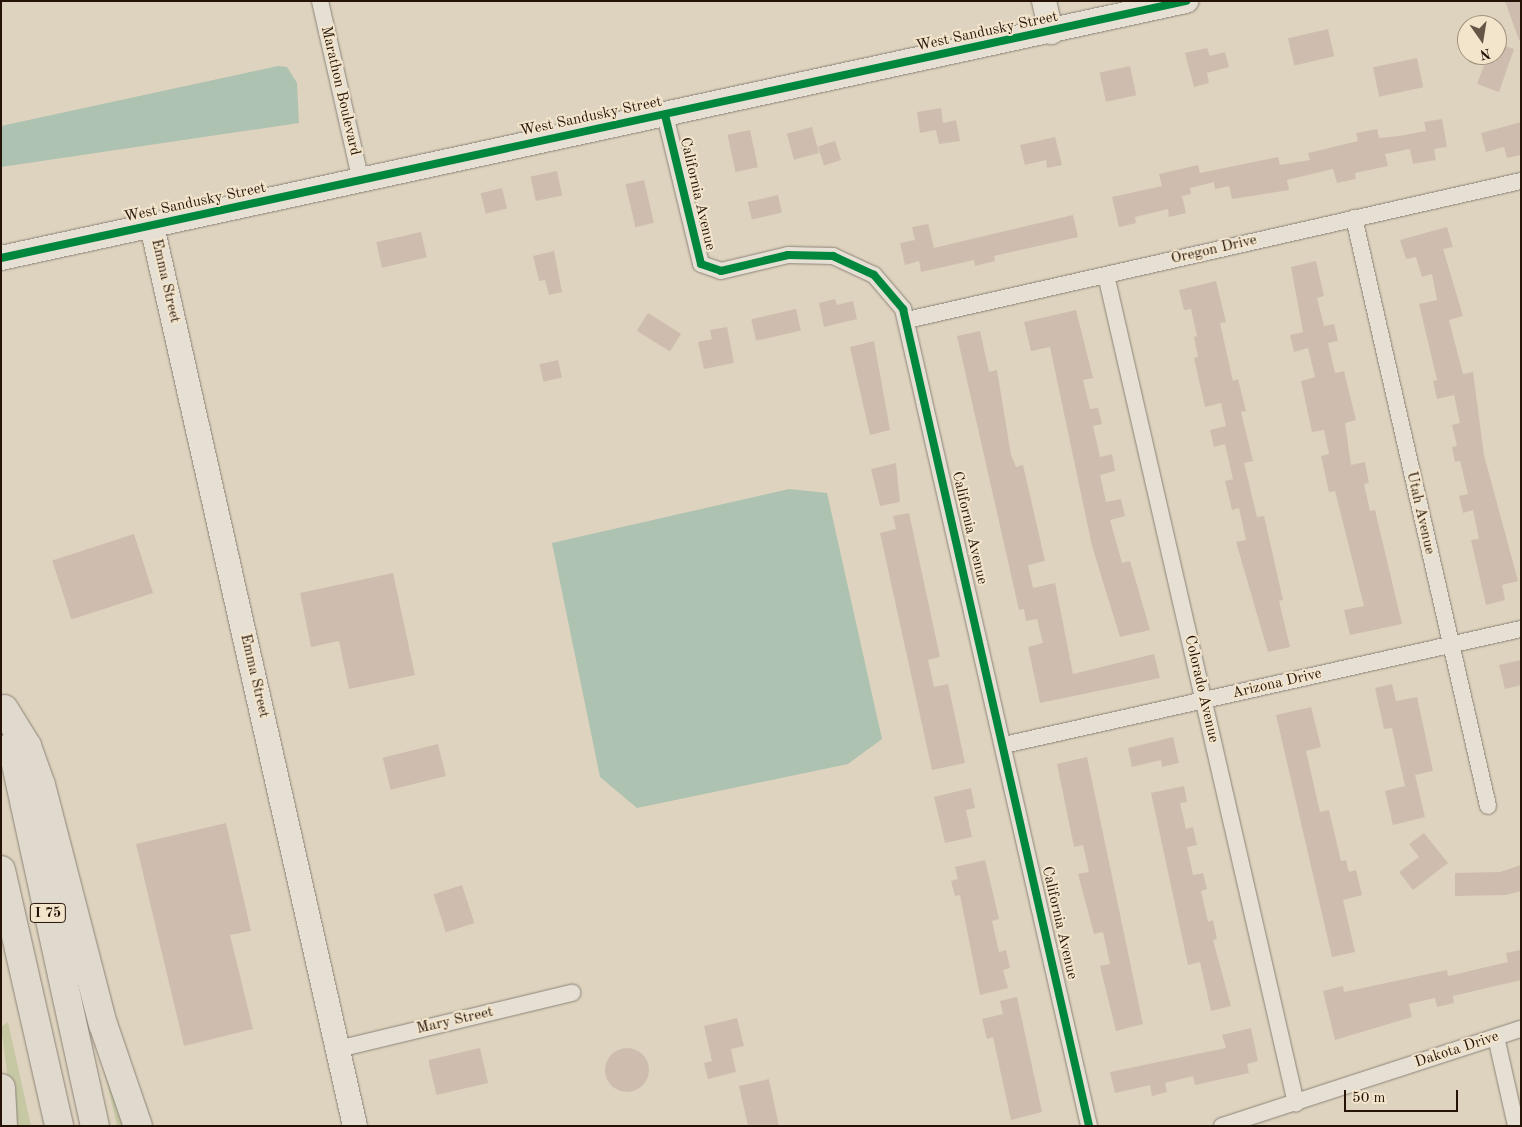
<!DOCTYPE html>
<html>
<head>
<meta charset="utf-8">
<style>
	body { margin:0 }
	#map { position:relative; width:1522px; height:1127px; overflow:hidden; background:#ded3be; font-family:"Old Standard TT",serif }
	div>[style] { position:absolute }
	.green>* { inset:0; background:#c6c8a4 }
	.water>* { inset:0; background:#adc2b0 }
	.building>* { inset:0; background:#cebdae; transform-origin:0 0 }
	.round { border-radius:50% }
	.roads { filter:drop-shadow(0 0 1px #8d8478) drop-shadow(0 0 1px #8d8478) }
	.street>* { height:16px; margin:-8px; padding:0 8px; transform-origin:8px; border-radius:8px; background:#e5dfd4 }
	.secondary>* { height:24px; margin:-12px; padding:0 12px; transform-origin:12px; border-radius:12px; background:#e5dfd4 }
	.highway>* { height:28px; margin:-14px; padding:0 14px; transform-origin:14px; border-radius:14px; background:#e0d9cd }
	.cycleway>* { height:8px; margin:-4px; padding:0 4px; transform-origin:4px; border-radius:4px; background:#00873e }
	span { translate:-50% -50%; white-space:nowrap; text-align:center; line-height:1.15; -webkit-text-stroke:4px #f2e5cc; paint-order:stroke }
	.shield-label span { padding:1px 4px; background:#f2e5cc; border:1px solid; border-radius:4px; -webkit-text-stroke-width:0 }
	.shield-label { font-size:14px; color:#251308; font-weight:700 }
	.street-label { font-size:15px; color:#251308 }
	.frame { position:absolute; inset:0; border:2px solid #251308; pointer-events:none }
	.north { position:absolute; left:1457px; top:15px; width:50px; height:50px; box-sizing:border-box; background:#f2e5cc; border:1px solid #a0917e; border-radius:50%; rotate:167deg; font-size:14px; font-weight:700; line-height:20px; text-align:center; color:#251308 }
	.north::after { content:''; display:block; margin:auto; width:18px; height:22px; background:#665648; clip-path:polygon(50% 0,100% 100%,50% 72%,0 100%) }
	.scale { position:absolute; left:1344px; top:1090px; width:114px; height:22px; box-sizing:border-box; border:2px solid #251308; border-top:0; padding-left:6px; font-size:15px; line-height:18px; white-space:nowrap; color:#251308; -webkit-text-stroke:4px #f2e5cc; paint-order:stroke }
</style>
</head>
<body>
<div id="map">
	<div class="green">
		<div style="clip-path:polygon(8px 1022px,31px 1126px,14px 1126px,1px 1027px)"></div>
		<div style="clip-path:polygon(103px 1066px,129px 1126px,117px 1126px)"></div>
	</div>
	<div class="water">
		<div style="clip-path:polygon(278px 66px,287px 67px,297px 83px,299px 123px,1px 167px,1px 126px)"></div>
		<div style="clip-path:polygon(789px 489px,827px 493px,882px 739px,848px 764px,637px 808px,600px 777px,552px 543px)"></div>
	</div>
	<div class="building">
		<div style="clip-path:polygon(1505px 1px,1521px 1px,1521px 40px,1519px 40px)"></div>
		<div style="left:1328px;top:29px;width:28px;height:41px;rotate:77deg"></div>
		<div style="clip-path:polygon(1497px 43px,1514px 49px,1499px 92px,1477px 84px,1488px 55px,1497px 55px)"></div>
		<div style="clip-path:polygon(1207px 48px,1210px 56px,1225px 52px,1229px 67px,1207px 73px,1209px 83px,1194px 87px,1185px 53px)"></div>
		<div style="left:1417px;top:58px;width:30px;height:45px;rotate:78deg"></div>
		<div style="left:1130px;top:66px;width:30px;height:31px;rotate:78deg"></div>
		<div style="clip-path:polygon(941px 108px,943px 123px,956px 120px,960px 141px,939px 144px,936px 130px,920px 133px,917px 112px)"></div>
		<div style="clip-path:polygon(1442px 119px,1447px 147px,1434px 149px,1436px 160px,1413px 164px,1410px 149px,1385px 154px,1388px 166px,1355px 173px,1356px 179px,1337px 183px,1333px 169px,1287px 180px,1289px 190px,1232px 199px,1229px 186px,1215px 189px,1214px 182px,1190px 188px,1191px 194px,1182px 196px,1186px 213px,1169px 217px,1168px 209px,1135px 217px,1136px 223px,1119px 227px,1112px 197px,1162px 186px,1159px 174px,1198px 165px,1200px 173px,1278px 157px,1280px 165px,1310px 160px,1308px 153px,1358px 141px,1356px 133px,1377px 129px,1379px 138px,1399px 136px,1426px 131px,1424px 122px)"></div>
		<div style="clip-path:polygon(1521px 122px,1521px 155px,1507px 158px,1504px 147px,1486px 152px,1481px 133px)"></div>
		<div style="left:812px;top:127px;width:27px;height:26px;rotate:75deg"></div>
		<div style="left:750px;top:130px;width:38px;height:23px;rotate:78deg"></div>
		<div style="clip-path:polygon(1055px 137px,1062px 165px,1047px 168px,1046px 160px,1025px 165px,1020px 145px)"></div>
		<div style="left:835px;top:141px;width:20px;height:18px;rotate:72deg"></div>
		<div style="left:557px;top:171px;width:25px;height:27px;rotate:78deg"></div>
		<div style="left:644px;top:180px;width:44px;height:19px;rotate:77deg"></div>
		<div style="left:502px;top:188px;width:21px;height:22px;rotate:76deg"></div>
		<div style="left:778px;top:195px;width:18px;height:31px;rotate:77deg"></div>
		<div style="clip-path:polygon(1073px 215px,1078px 237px,994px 256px,995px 261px,975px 266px,974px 260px,921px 272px,919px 261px,905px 265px,900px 243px,915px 240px,912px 227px,928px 224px,934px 248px)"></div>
		<div style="clip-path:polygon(1447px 227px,1453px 247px,1443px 249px,1463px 316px,1449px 320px,1463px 374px,1473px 372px,1484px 455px,1518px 581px,1502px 585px,1505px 600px,1486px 605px,1471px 540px,1479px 539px,1473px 510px,1463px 513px,1459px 496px,1468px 494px,1460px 461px,1455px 462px,1452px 447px,1457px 446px,1452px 425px,1460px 423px,1454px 395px,1437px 399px,1433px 381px,1437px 380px,1419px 304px,1437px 300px,1432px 274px,1422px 277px,1416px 257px,1406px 259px,1400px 240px)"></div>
		<div style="left:421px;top:232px;width:26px;height:46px;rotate:77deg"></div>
		<div style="clip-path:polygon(554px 251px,562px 292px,549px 295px,545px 280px,539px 281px,533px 256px)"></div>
		<div style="clip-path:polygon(1316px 261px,1324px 296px,1317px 298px,1324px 326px,1334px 324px,1338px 341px,1328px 343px,1335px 373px,1344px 371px,1356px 420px,1345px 423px,1351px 465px,1365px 462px,1369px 483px,1364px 484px,1370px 511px,1375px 510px,1402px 624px,1350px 635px,1344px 610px,1364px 606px,1335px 491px,1329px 492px,1321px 456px,1329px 454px,1324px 430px,1312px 432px,1301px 381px,1315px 377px,1308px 348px,1294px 352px,1290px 335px,1303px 332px,1291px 267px)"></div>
		<div style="clip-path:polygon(1216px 281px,1226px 322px,1220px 323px,1233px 381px,1238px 379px,1246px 411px,1241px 412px,1253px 461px,1244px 463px,1257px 517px,1264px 516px,1283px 600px,1279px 601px,1290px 647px,1268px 652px,1236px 542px,1246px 540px,1239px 508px,1232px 510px,1225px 481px,1233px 479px,1225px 444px,1214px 447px,1210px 430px,1226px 426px,1221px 403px,1205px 407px,1194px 358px,1198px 357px,1194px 337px,1197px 336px,1191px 309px,1184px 310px,1179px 290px)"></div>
		<div style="clip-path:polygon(835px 299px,837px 305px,853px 301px,857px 319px,824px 327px,819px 303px)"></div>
		<div style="left:796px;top:309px;width:22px;height:46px;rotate:77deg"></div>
		<div style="clip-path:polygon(1076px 310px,1093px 378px,1083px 380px,1090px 409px,1098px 408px,1102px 424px,1093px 426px,1100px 457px,1112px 454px,1115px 471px,1100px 475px,1106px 502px,1121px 499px,1125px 516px,1110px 520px,1122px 563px,1130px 561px,1150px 630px,1120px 637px,1092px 546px,1050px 347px,1031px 351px,1024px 322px)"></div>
		<div style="left:648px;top:313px;width:39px;height:21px;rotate:32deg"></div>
		<div style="clip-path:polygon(727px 327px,734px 363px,704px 369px,698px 342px,712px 339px,710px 330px)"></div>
		<div style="clip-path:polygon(980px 331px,989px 372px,997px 370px,1011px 455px,1016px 467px,1023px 465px,1045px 561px,1028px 565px,1033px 588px,1055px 583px,1073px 674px,1154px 654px,1160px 678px,1040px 703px,1028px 647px,1043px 643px,1037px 619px,1026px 621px,1024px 609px,1019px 610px,957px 336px)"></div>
		<div style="clip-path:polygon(874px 341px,890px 430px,870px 435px,850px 347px)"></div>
		<div style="left:558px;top:360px;width:18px;height:19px;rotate:77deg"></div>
		<div style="clip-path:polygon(896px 463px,900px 502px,880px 506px,871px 469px)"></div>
		<div style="clip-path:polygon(909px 513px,940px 657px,928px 660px,934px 687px,948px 684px,965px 763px,932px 770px,880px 533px,896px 529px,893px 516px)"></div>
		<div style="left:134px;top:534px;width:62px;height:86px;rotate:72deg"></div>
		<div style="clip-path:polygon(393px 573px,415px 675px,349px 689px,339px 641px,311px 647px,300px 593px)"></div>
		<div style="clip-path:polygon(1521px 660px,1521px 685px,1505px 689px,1499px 665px)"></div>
		<div style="clip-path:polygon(1392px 684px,1396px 701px,1417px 697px,1433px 771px,1415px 775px,1425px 817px,1393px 825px,1385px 791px,1405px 786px,1392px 728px,1384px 729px,1375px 688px)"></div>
		<div style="clip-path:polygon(1311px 707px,1321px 747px,1306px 751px,1320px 812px,1329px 810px,1341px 861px,1346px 860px,1349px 872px,1356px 870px,1362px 895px,1343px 900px,1355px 952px,1332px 957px,1276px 715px)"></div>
		<div style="clip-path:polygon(1173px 737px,1179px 763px,1162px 767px,1161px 760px,1132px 767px,1128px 748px)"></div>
		<div style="left:438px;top:744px;width:33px;height:57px;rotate:76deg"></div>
		<div style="clip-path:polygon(1087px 757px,1143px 1024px,1116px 1031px,1100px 966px,1110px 964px,1103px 932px,1094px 934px,1083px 893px,1078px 874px,1089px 872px,1083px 845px,1074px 847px,1057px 764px)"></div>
		<div style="clip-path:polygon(1184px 786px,1187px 802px,1180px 803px,1186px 829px,1193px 827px,1197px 845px,1187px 847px,1193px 875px,1203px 873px,1207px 889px,1201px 891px,1208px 922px,1213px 920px,1217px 939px,1213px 940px,1231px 1006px,1211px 1011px,1200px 962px,1188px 965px,1151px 793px)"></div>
		<div style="clip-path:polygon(971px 788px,975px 808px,966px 810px,972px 837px,945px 843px,934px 797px)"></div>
		<div style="clip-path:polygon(226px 823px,251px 931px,230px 935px,253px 1029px,184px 1046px,136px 844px)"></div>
		<div style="clip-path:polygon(1424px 833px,1448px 863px,1413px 890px,1399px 872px,1419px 857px,1409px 844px)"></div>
		<div style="clip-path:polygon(985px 860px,999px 919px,992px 921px,999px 952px,1006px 950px,1010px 968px,1003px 970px,1008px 988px,980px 995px,960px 895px,955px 896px,951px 881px,958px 879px,955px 867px)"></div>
		<div style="clip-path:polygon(1521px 865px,1521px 891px,1506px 895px,1455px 896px,1455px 873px,1500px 872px)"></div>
		<div style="left:462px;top:885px;width:40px;height:30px;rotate:72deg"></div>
		<div style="clip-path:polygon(1521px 950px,1521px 980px,1453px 996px,1454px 1003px,1437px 1007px,1435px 998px,1409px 1004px,1412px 1017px,1335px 1040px,1323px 991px,1343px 986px,1344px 992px,1447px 970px,1448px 976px,1508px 962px,1506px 953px)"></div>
		<div style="clip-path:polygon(1017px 997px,1042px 1112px,1011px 1120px,993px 1037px,987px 1039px,982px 1019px,1003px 1014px,1000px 1001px)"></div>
		<div style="clip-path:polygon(737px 1018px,744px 1046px,731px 1049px,736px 1072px,708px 1079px,704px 1063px,712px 1061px,704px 1026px)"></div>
		<div style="clip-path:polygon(1251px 1028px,1258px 1061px,1247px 1064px,1249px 1073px,1195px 1085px,1193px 1076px,1165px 1083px,1167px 1092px,1152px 1096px,1150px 1085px,1115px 1093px,1110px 1072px,1226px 1048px,1222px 1035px)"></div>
		<div class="round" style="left:605px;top:1048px;width:44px;height:44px"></div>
		<div style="left:480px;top:1048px;width:36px;height:53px;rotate:77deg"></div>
		<div style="clip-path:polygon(769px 1079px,779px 1126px,748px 1126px,739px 1086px)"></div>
	</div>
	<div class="roads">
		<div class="street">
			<div style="left:320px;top:1px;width:185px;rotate:77.2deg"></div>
			<div style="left:665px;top:115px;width:153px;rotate:76.4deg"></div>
			<div style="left:701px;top:264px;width:21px;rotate:19deg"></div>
			<div style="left:721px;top:271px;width:69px;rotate:-13.4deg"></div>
			<div style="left:788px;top:255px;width:45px;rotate:1.3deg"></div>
			<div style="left:833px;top:256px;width:45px;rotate:24.9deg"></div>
			<div style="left:874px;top:275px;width:45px;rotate:49.5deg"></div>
			<div style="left:903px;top:309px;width:838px;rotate:77.17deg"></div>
			<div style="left:1354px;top:218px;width:603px;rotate:77.16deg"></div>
			<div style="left:1106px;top:275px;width:850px;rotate:77.08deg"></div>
			<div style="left:907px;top:320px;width:630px;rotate:-12.76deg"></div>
			<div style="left:1004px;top:745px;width:530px;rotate:-12.65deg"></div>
			<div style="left:1496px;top:1037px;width:91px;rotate:77.3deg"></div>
			<div style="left:338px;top:1049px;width:241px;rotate:-13.5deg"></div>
			<div style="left:1222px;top:1126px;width:314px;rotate:-18deg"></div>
		</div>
		<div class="secondary">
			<div style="left:1044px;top:1px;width:32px;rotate:77deg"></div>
			<div style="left:152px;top:226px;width:923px;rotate:77.29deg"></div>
			<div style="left:1px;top:258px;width:1213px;rotate:-12.24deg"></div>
		</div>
		<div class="highway">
			<div style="left:4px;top:709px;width:44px;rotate:58.1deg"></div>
			<div style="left:27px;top:746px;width:41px;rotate:70.3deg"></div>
			<div style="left:41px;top:785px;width:247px;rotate:75.5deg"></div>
			<div style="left:103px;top:1024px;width:108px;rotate:71.1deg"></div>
			<div style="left:12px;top:746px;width:389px;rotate:77.7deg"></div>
			<div style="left:1px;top:870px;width:262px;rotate:77.2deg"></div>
			<div style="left:1px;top:1088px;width:38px;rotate:87deg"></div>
		</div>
	</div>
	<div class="cycleway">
		<div style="left:665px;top:115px;width:153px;rotate:76.4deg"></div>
		<div style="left:701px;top:264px;width:21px;rotate:19deg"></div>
		<div style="left:721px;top:271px;width:69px;rotate:-13.4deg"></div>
		<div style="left:788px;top:255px;width:45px;rotate:1.3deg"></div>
		<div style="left:833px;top:256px;width:45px;rotate:24.9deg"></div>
		<div style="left:874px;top:275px;width:45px;rotate:49.5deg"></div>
		<div style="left:903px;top:309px;width:838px;rotate:77.17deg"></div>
		<div style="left:1px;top:258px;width:1213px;rotate:-12.24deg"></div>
	</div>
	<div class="shield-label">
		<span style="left:48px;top:913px">I 75</span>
	</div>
	<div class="street-label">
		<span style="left:987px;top:32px;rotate:-12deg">West Sandusky Street</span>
		<span style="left:340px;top:91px;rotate:77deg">Marathon Boulevard</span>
		<span style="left:591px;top:117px;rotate:-12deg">West Sandusky Street</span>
		<span style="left:697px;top:194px;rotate:77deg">California Avenue</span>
		<span style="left:195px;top:203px;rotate:-12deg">West Sandusky Street</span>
		<span style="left:1214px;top:250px;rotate:-13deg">Oregon Drive</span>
		<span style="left:165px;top:281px;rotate:77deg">Emma Street</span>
		<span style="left:1420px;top:513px;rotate:77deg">Utah Avenue</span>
		<span style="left:969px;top:528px;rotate:77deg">California Avenue</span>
		<span style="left:254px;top:676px;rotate:77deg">Emma Street</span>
		<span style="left:1277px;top:684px;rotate:-13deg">Arizona Drive</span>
		<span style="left:1201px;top:689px;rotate:77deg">Colorado Avenue</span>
		<span style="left:1059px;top:923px;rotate:77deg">California Avenue</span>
		<span style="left:455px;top:1021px;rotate:-13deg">Mary Street</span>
		<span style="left:1457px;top:1050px;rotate:-18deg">Dakota Drive</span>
	</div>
	<div class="frame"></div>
	<div class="north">N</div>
	<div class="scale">50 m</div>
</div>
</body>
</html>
